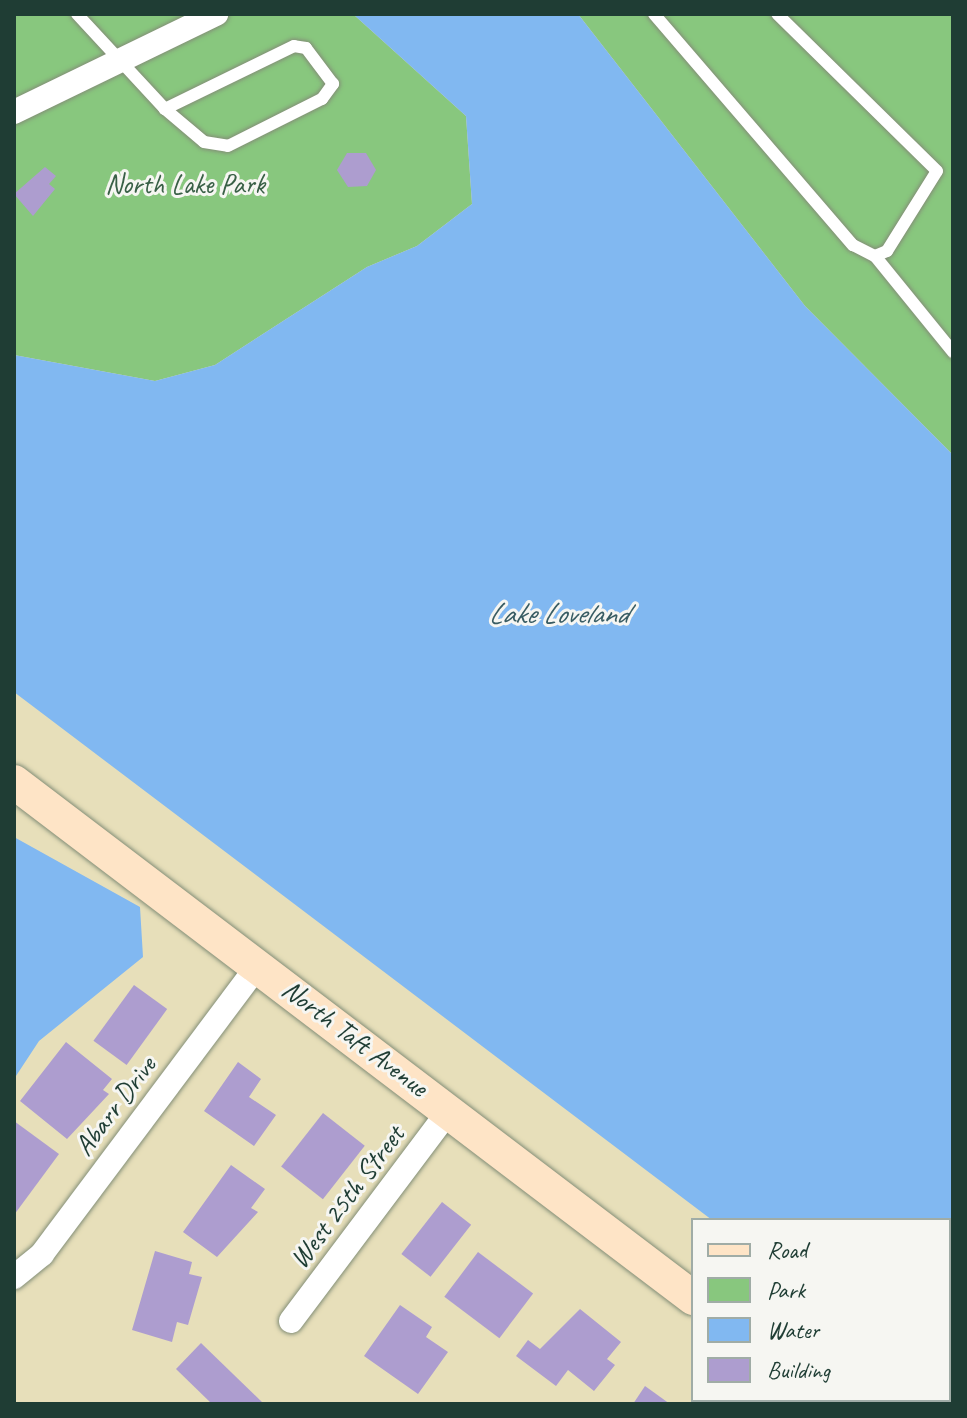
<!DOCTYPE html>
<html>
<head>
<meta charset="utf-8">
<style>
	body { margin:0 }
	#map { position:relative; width:967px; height:1418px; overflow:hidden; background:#e7dfba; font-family:Caveat,sans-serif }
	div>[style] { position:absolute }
	.green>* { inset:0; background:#88c77e }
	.water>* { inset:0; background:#81b8f1 }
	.building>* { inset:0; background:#ad9dcf; transform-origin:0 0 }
	.roads { filter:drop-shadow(0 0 2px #838e77) drop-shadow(0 0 2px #838e77) }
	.service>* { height:12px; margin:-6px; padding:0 6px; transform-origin:6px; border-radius:6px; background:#fff }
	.minor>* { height:24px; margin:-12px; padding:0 12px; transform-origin:12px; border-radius:12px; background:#fff }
	.secondary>* { height:34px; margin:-17px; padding:0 17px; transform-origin:17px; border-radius:17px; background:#fee4c6 }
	span { translate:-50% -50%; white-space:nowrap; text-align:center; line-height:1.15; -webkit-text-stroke:6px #f6f6f2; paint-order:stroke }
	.park-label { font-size:28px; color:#396046 }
	.street-label { font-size:28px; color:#1f3d34 }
	.water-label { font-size:30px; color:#385c63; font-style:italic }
	.frame { position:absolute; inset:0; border:16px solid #1f3d34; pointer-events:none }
	.legend { position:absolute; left:691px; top:1218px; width:260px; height:184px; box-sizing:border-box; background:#f6f6f2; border:2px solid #a0aca6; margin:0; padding:10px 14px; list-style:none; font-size:24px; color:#1f3d34 }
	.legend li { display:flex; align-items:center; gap:16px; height:40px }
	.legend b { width:40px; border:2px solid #a0aca6 }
</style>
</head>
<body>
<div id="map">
	<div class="green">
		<div style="clip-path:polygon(14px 14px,353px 14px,466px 116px,472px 204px,417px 246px,367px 267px,215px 365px,155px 381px,14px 355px)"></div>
		<div style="clip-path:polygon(578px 14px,953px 14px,953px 455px,805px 306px)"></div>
	</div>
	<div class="water">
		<div style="clip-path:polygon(353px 14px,578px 14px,805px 306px,953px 455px,953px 1404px,921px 1400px,949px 1400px,949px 1220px,712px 1220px,14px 692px,14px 355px,155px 381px,215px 365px,367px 267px,417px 246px,472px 204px,466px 116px)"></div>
		<div style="clip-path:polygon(14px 837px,140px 907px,143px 957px,39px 1041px,14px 1079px)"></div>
	</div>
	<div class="building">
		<div style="clip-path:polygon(347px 153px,366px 153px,376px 170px,367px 186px,348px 187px,337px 170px)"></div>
		<div style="clip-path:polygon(45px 167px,56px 176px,49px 184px,55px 189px,33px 216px,14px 194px)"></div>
		<div style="left:134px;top:985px;width:41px;height:69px;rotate:36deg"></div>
		<div style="clip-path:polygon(66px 1042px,112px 1079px,103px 1090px,109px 1094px,67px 1139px,20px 1101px)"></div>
		<div style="clip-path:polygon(238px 1062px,261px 1079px,249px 1097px,276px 1115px,254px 1146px,204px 1111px)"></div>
		<div style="left:323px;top:1113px;width:53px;height:68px;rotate:38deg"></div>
		<div style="clip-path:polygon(14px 1121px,59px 1154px,14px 1215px)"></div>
		<div style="clip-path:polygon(231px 1165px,265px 1189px,251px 1208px,258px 1212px,217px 1257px,183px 1232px)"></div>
		<div style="left:442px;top:1202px;width:37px;height:66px;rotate:38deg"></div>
		<div style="clip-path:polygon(155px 1251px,192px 1262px,189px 1274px,202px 1277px,188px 1325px,177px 1322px,172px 1342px,132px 1330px)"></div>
		<div style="left:478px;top:1252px;width:69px;height:56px;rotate:37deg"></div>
		<div style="clip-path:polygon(400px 1305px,432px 1327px,426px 1337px,448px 1352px,418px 1394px,364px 1356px)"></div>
		<div style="clip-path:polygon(580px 1309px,621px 1342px,607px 1359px,615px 1365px,594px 1391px,568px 1370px,556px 1386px,516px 1356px,528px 1340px,540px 1349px)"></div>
		<div style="clip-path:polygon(201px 1343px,264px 1404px,212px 1404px,176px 1369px)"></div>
		<div style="clip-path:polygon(645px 1386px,670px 1404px,633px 1404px)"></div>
	</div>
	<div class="roads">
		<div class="service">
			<div style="left:77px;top:14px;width:129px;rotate:47.2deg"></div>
			<div style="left:165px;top:109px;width:51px;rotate:40.2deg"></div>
			<div style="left:204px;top:142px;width:24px;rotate:9deg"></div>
			<div style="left:228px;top:146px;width:105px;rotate:-26.6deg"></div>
			<div style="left:322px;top:99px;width:19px;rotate:-54deg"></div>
			<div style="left:333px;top:84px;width:45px;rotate:-126.9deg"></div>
			<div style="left:306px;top:48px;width:12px;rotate:-171deg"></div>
			<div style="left:294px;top:46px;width:144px;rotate:154deg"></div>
			<div style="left:654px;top:14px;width:305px;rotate:49.3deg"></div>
			<div style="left:853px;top:245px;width:25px;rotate:27deg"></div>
			<div style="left:875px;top:256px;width:13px;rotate:-23deg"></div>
			<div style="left:887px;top:251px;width:94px;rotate:-58deg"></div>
			<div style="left:937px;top:171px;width:224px;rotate:-135.5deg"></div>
			<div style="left:875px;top:256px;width:124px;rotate:50.9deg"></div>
		</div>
		<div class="minor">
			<div style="left:14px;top:112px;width:225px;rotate:-25.9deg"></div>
			<div style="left:14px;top:1277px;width:36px;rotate:-39deg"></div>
			<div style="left:42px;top:1254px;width:361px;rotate:-53.2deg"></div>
			<div style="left:291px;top:1321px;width:265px;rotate:-53.1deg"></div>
		</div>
		<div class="secondary">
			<div style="left:14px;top:782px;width:853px;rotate:37.23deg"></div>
			<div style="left:819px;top:1400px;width:6px;rotate:39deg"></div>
		</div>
	</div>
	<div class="park-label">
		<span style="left:185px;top:184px">North Lake Park</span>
	</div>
	<div class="street-label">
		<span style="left:355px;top:1038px;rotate:37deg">North Taft Avenue</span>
		<span style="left:115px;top:1106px;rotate:-53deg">Abarr Drive</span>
		<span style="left:347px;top:1197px;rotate:-53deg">West 25th Street</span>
	</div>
	<div class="water-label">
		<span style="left:558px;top:613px">Lake Loveland</span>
	</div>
	<div class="frame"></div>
	<ul class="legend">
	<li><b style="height:10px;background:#fee4c6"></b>Road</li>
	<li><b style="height:22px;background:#88c77e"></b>Park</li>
	<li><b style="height:22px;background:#81b8f1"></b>Water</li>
	<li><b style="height:22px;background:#ad9dcf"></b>Building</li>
	</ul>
</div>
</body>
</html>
